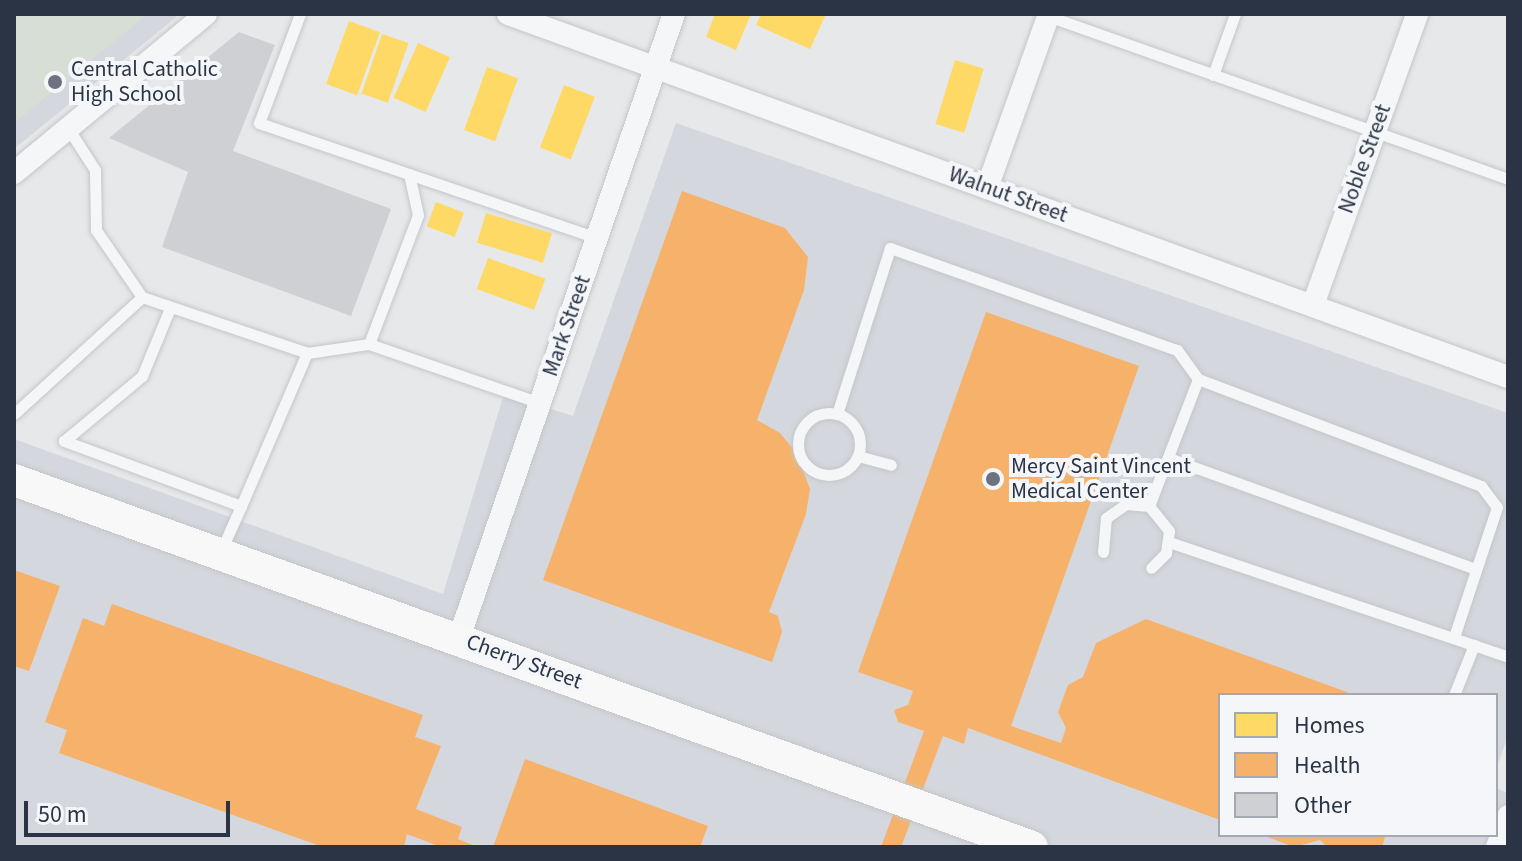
<!DOCTYPE html>
<html>
<head>
<meta charset="utf-8">
<style>
	body { margin:0 }
	#map { position:relative; width:1522px; height:861px; overflow:hidden; background:#e6e8ea; font-family:"Source Sans 3",sans-serif }
	div>[style] { position:absolute }
	.built>* { inset:0; background:#d4d7dd }
	.green>* { inset:0; background:#d6ded6 }
	.homes>* { inset:0; background:#ffd966; transform-origin:0 0 }
	.health>* { inset:0; background:#f6b26b }
	.building>* { inset:0; background:#ced0d3 }
	.roads { filter:drop-shadow(0 0 2px #c4c6c8) drop-shadow(0 0 2px #c4c6c8) }
	.service>* { height:11px; margin:-5.5px; padding:0 5.5px; transform-origin:5.5px; border-radius:5.5px; background:#f5f6f7 }
	.service>.ring { margin:-5.5px; padding:0; box-sizing:content-box; background:none; border:11px solid #f5f6f7; border-radius:50% }
	.minor>* { height:22px; margin:-11px; padding:0 11px; transform-origin:11px; border-radius:11px; background:#f5f6f7 }
	.secondary>* { height:32px; margin:-16px; padding:0 16px; transform-origin:16px; border-radius:16px; background:#f8f8f8 }
	.dots>* { width:22px; height:22px; translate:-50% -50%; box-sizing:border-box; border:4px solid #f4f6f9; border-radius:50% }
	span { translate:-50% -50%; white-space:nowrap; text-align:center; line-height:1.15; -webkit-text-stroke:8px #f4f6f9; paint-order:stroke }
	.poi-label { font-size:22px; color:#2b3445 }
	.left { translate:0 -50%; text-align:left }
	.street-label { font-size:22px; color:#2b3445 }
	.frame { position:absolute; inset:0; border:16px solid #2b3445; pointer-events:none }
	.legend { position:absolute; left:1218px; top:693px; width:280px; height:144px; box-sizing:border-box; background:#f4f6f9; border:2px solid #a4a8b1; margin:0; padding:10px 14px; list-style:none; font-size:24px; color:#2b3445 }
	.legend li { display:flex; align-items:center; gap:16px; height:40px }
	.legend b { width:40px; border:2px solid #a4a8b1 }
	.scale { position:absolute; left:24px; top:801px; width:206px; height:36px; box-sizing:border-box; border:4px solid #2b3445; border-top:0; padding-left:10px; font-size:24px; line-height:28px; white-space:nowrap; color:#2b3445; -webkit-text-stroke:6px #f4f6f9; paint-order:stroke }
</style>
</head>
<body>
<div id="map">
	<div class="built">
		<div style="clip-path:polygon(14px 14px,180px 14px,14px 149px)"></div>
		<div style="clip-path:polygon(676px 123px,1508px 413px,1508px 736px,1496px 769px,1496px 695px,1220px 695px,1220px 835px,1496px 835px,1496px 788px,1508px 793px,1508px 847px,14px 847px,14px 439px,443px 594px,504px 394px,573px 416px)"></div>
	</div>
	<div class="green">
		<div style="clip-path:polygon(14px 14px,148px 14px,14px 123px)"></div>
	</div>
	<div class="homes">
		<div style="clip-path:polygon(715px 14px,751px 14px,736px 50px,706px 37px)"></div>
		<div style="clip-path:polygon(761px 14px,826px 14px,810px 49px,756px 25px)"></div>
		<div style="left:349px;top:21px;width:33px;height:67px;rotate:20deg"></div>
		<div style="left:382px;top:34px;width:28px;height:63px;rotate:19deg"></div>
		<div style="left:418px;top:43px;width:35px;height:60px;rotate:24deg"></div>
		<div style="left:955px;top:60px;width:30px;height:67px;rotate:17deg"></div>
		<div style="left:487px;top:67px;width:33px;height:67px;rotate:20deg"></div>
		<div style="left:564px;top:85px;width:33px;height:67px;rotate:21deg"></div>
		<div style="left:436px;top:202px;width:30px;height:26px;rotate:21deg"></div>
		<div style="left:486px;top:213px;width:69px;height:31px;rotate:17deg"></div>
		<div style="left:488px;top:258px;width:61px;height:33px;rotate:20deg"></div>
	</div>
	<div class="health">
		<div style="clip-path:polygon(682px 191px,785px 228px,808px 257px,804px 290px,757px 420px,780px 433px,797px 454px,810px 489px,806px 514px,769px 612px,778px 616px,782px 632px,772px 662px,543px 580px)"></div>
		<div style="clip-path:polygon(986px 312px,1139px 366px,1011px 726px,1061px 743px,1066px 728px,1058px 712px,1068px 685px,1083px 677px,1096px 643px,1146px 619px,1355px 695px,1220px 695px,1220px 820px,968px 728px,964px 744px,943px 736px,901px 847px,881px 847px,924px 731px,898px 722px,894px 710px,908px 705px,913px 691px,858px 672px)"></div>
		<div style="clip-path:polygon(14px 570px,60px 586px,29px 671px,14px 666px)"></div>
		<div style="clip-path:polygon(112px 604px,423px 715px,415px 737px,441px 746px,416px 809px,462px 827px,458px 839px,477px 847px,441px 847px,407px 834px,404px 847px,323px 847px,59px 753px,67px 730px,45px 722px,83px 618px,104px 626px)"></div>
		<div style="clip-path:polygon(525px 759px,708px 826px,700px 847px,493px 847px)"></div>
		<div style="clip-path:polygon(1262px 835px,1379px 835px,1385px 837px,1382px 847px,1327px 847px,1320px 840px,1294px 847px)"></div>
	</div>
	<div class="building">
		<div style="clip-path:polygon(239px 32px,275px 45px,233px 151px,391px 209px,351px 316px,162px 247px,188px 172px,109px 138px)"></div>
	</div>
	<div class="roads">
		<div class="service">
			<div style="left:300px;top:14px;width:116px;rotate:110.6deg"></div>
			<div style="left:259px;top:123px;width:357px;rotate:18.8deg"></div>
			<div style="left:1048px;top:16px;width:488px;rotate:19.5deg"></div>
			<div style="left:1213px;top:75px;width:65px;rotate:-70.2deg"></div>
			<div style="left:142px;top:297px;width:174px;rotate:18.7deg"></div>
			<div style="left:307px;top:353px;width:167px;rotate:113.3deg"></div>
			<div style="left:241px;top:506px;width:189px;rotate:-159.8deg"></div>
			<div style="left:64px;top:441px;width:102px;rotate:-39.8deg"></div>
			<div style="left:142px;top:376px;width:74px;rotate:-67.6deg"></div>
			<div style="left:369px;top:344px;width:138px;rotate:-69.2deg"></div>
			<div style="left:418px;top:215px;width:42px;rotate:-102.4deg"></div>
			<div style="left:307px;top:353px;width:63px;rotate:-8.3deg"></div>
			<div style="left:369px;top:344px;width:181px;rotate:19deg"></div>
			<div class="ring" style="left:798px;top:413px;width:51px;height:51px"></div>
			<div style="left:14px;top:414px;width:173px;rotate:-42.4deg"></div>
			<div style="left:142px;top:297px;width:81px;rotate:-124.5deg"></div>
			<div style="left:96px;top:230px;width:60px;rotate:-91deg"></div>
			<div style="left:95px;top:170px;width:50px;rotate:-122.7deg"></div>
			<div style="left:837px;top:414px;width:174px;rotate:-72.3deg"></div>
			<div style="left:890px;top:248px;width:305px;rotate:19.6deg"></div>
			<div style="left:1177px;top:350px;width:36px;rotate:54deg"></div>
			<div style="left:858px;top:456px;width:34px;rotate:15deg"></div>
			<div style="left:1169px;top:458px;width:326px;rotate:19.9deg"></div>
			<div style="left:1149px;top:506px;width:136px;rotate:-68.9deg"></div>
			<div style="left:1198px;top:379px;width:303px;rotate:20.7deg"></div>
			<div style="left:1481px;top:486px;width:26px;rotate:53deg"></div>
			<div style="left:1497px;top:507px;width:137px;rotate:108.3deg"></div>
			<div style="left:1169px;top:542px;width:358px;rotate:18.7deg"></div>
			<div style="left:1103px;top:552px;width:34px;rotate:-85deg"></div>
			<div style="left:1106px;top:518px;width:24px;rotate:-35deg"></div>
			<div style="left:1126px;top:504px;width:23px;rotate:5deg"></div>
			<div style="left:1149px;top:506px;width:32px;rotate:51deg"></div>
			<div style="left:1169px;top:531px;width:22px;rotate:98deg"></div>
			<div style="left:1166px;top:553px;width:21px;rotate:135deg"></div>
			<div style="left:220px;top:553px;width:51px;rotate:-65.9deg"></div>
			<div style="left:1454px;top:695px;width:54px;rotate:-68.2deg"></div>
		</div>
		<div class="minor">
			<div style="left:508px;top:14px;width:1064px;rotate:19.95deg"></div>
			<div style="left:14px;top:173px;width:249px;rotate:-39.6deg"></div>
			<div style="left:987px;top:188px;width:185px;rotate:-70.4deg"></div>
			<div style="left:1313px;top:305px;width:309px;rotate:-70.3deg"></div>
			<div style="left:459px;top:638px;width:660px;rotate:-70.99deg"></div>
			<div style="left:1497px;top:847px;width:33px;rotate:-70deg"></div>
		</div>
		<div class="secondary">
			<div style="left:14px;top:480px;width:1082px;rotate:19.82deg"></div>
		</div>
	</div>
	<div class="dots">
		<div style="left:55px;top:82px;background:#6c737f"></div>
		<div style="left:993px;top:479px;background:#6c737f"></div>
	</div>
	<div class="poi-label">
		<span class="left" style="left:71px;top:82px">Central Catholic<br>High School</span>
		<span class="left" style="left:1011px;top:479px">Mercy Saint Vincent<br>Medical Center</span>
	</div>
	<div class="street-label">
		<span style="left:1365px;top:159px;rotate:-70deg">Noble Street</span>
		<span style="left:1008px;top:195px;rotate:20deg">Walnut Street</span>
		<span style="left:567px;top:326px;rotate:-71deg">Mark Street</span>
		<span style="left:524px;top:662px;rotate:20deg">Cherry Street</span>
	</div>
	<div class="frame"></div>
	<ul class="legend">
	<li><b style="height:22px;background:#ffd966"></b>Homes</li>
	<li><b style="height:22px;background:#f6b26b"></b>Health</li>
	<li><b style="height:22px;background:#ced0d3"></b>Other</li>
	</ul>
	<div class="scale">50 m</div>
</div>
</body>
</html>
